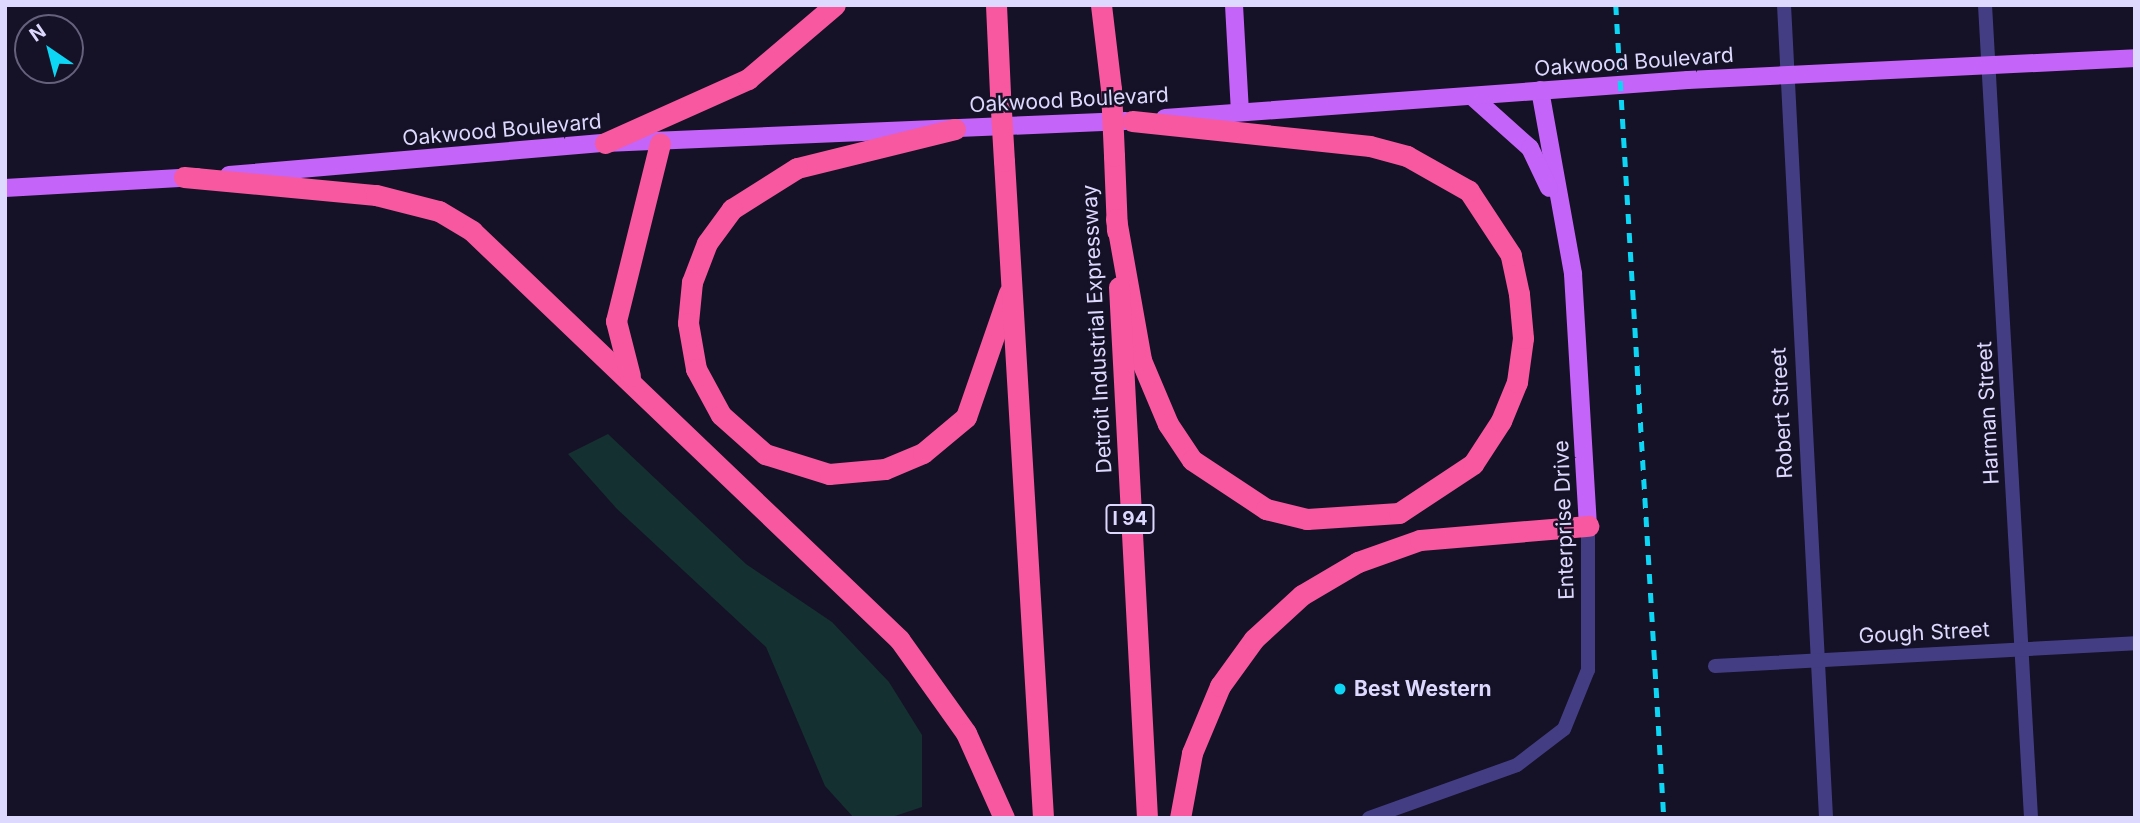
<!DOCTYPE html>
<html>
<head>
<meta charset="utf-8">
<style>
	body { margin:0 }
	#map { position:relative; width:2140px; height:823px; overflow:hidden; background:#151126; font-family:Inter,sans-serif }
	div>[style] { position:absolute }
	.green>* { inset:0; background:#143030 }
	.minor>* { height:14px; margin:-7px; padding:0 7px; transform-origin:7px; border-radius:7px; background:#433e83 }
	.major>* { height:18px; margin:-9px; padding:0 9px; transform-origin:9px; border-radius:9px; background:#c564f8 }
	.highway>* { height:21px; margin:-10.5px; padding:0 10.5px; transform-origin:10.5px; border-radius:10.5px; background:#f758a0 }
	.rail>* { height:4.5px; margin-top:-2.25px; transform-origin:0; background:repeating-linear-gradient(90deg,#0dd5f4 0 10px,transparent 0 19px) }
	.highway-bridge>* { height:21px; margin:-10.5px; padding:0 10.5px; transform-origin:10.5px; border-radius:10.5px; background:#f758a0 }
	.dots>* { width:19px; height:19px; translate:-50% -50%; box-sizing:border-box; border:4px solid #151126; border-radius:50% }
	span { translate:-50% -50%; white-space:nowrap; text-align:center; line-height:1.15; -webkit-text-stroke:5px #151126; paint-order:stroke }
	.shield-label span { padding:2px 5px; background:#151126; border:2px solid; border-radius:5px; -webkit-text-stroke-width:0 }
	.shield-label { font-size:19px; color:#ddd8fd; font-weight:700 }
	.street-label { font-size:21px; color:#ddd8fd }
	.poi-label { font-size:21px; color:#ddd8fd; font-weight:700 }
	.left { translate:0 -50%; text-align:left }
	.frame { position:absolute; inset:0; border:7px solid #ddd8fd; pointer-events:none }
	.north { position:absolute; left:14px; top:14px; width:70px; height:70px; box-sizing:border-box; background:#151126; border:2px solid #65617c; border-radius:50%; rotate:325deg; font-size:19px; font-weight:700; line-height:28px; text-align:center; color:#ddd8fd }
	.north::after { content:''; display:block; margin:auto; width:24px; height:32px; background:#0dd5f4; clip-path:polygon(50% 0,100% 100%,50% 72%,0 100%) }
</style>
</head>
<body>
<div id="map">
	<div class="green">
		<div style="clip-path:polygon(608px 434px,746px 564px,832px 622px,889px 682px,922px 735px,922px 807px,889px 818px,854px 818px,825px 786px,766px 647px,617px 509px,568px 454px)"></div>
	</div>
	<div class="minor">
		<div style="left:1784px;top:5px;width:814px;rotate:87.04deg"></div>
		<div style="left:1985px;top:5px;width:814px;rotate:86.76deg"></div>
		<div style="left:1715px;top:666px;width:421px;rotate:-3.1deg"></div>
		<div style="left:1369px;top:818px;width:157px;rotate:-19.7deg"></div>
		<div style="left:1517px;top:765px;width:59px;rotate:-37.5deg"></div>
		<div style="left:1564px;top:729px;width:64px;rotate:-67.9deg"></div>
		<div style="left:1588px;top:670px;width:144px;rotate:-90deg"></div>
	</div>
	<div class="major">
		<div style="left:1234px;top:5px;width:106px;rotate:86.8deg"></div>
		<div style="left:1540px;top:90px;width:187px;rotate:79.8deg"></div>
		<div style="left:1573px;top:274px;width:252px;rotate:86.6deg"></div>
		<div style="left:1474px;top:98px;width:75px;rotate:41.8deg"></div>
		<div style="left:1530px;top:148px;width:44px;rotate:64.6deg"></div>
		<div style="left:1165px;top:118px;width:524px;rotate:-4.16deg"></div>
		<div style="left:1688px;top:80px;width:448px;rotate:-2.8deg"></div>
		<div style="left:229px;top:175px;width:377px;rotate:-4.9deg"></div>
		<div style="left:605px;top:143px;width:521px;rotate:-2.42deg"></div>
		<div style="left:5px;top:188px;width:192px;rotate:-3.3deg"></div>
	</div>
	<div class="highway">
		<div style="left:996px;top:5px;width:89px;rotate:87.4deg"></div>
		<div style="left:1101px;top:5px;width:85px;rotate:83.2deg"></div>
		<div style="left:955px;top:129px;width:163px;rotate:166.1deg"></div>
		<div style="left:797px;top:168px;width:77px;rotate:147.8deg"></div>
		<div style="left:732px;top:209px;width:42px;rotate:126.3deg"></div>
		<div style="left:707px;top:243px;width:42px;rotate:111deg"></div>
		<div style="left:692px;top:282px;width:41px;rotate:95.6deg"></div>
		<div style="left:688px;top:323px;width:47px;rotate:80.1deg"></div>
		<div style="left:696px;top:369px;width:52px;rotate:61.5deg"></div>
		<div style="left:721px;top:415px;width:59px;rotate:41.6deg"></div>
		<div style="left:765px;top:454px;width:67px;rotate:17.4deg"></div>
		<div style="left:829px;top:474px;width:56px;rotate:-5.1deg"></div>
		<div style="left:885px;top:469px;width:41px;rotate:-22.8deg"></div>
		<div style="left:923px;top:453px;width:56px;rotate:-39.9deg"></div>
		<div style="left:966px;top:417px;width:131px;rotate:-70.9deg"></div>
		<div style="left:605px;top:143px;width:157px;rotate:-24.1deg"></div>
		<div style="left:748px;top:79px;width:114px;rotate:-40.4deg"></div>
		<div style="left:1114px;top:156px;width:75px;rotate:87.7deg"></div>
		<div style="left:1004px;top:161px;width:658px;rotate:86.6deg"></div>
		<div style="left:184px;top:177px;width:193px;rotate:5.4deg"></div>
		<div style="left:376px;top:195px;width:65px;rotate:14.3deg"></div>
		<div style="left:439px;top:211px;width:39px;rotate:31deg"></div>
		<div style="left:472px;top:231px;width:591px;rotate:43.7deg"></div>
		<div style="left:899px;top:639px;width:115px;rotate:54.5deg"></div>
		<div style="left:966px;top:733px;width:93px;rotate:65.9deg"></div>
		<div style="left:1116px;top:219px;width:143px;rotate:79.9deg"></div>
		<div style="left:1141px;top:360px;width:69px;rotate:67.1deg"></div>
		<div style="left:1168px;top:424px;width:43px;rotate:56.3deg"></div>
		<div style="left:1192px;top:460px;width:89px;rotate:33.5deg"></div>
		<div style="left:1266px;top:509px;width:42px;rotate:13.7deg"></div>
		<div style="left:1307px;top:519px;width:92px;rotate:-3.7deg"></div>
		<div style="left:1399px;top:513px;width:89px;rotate:-33.5deg"></div>
		<div style="left:1473px;top:464px;width:51px;rotate:-56.9deg"></div>
		<div style="left:1501px;top:421px;width:42px;rotate:-67.7deg"></div>
		<div style="left:1517px;top:382px;width:44px;rotate:-82.2deg"></div>
		<div style="left:1523px;top:338px;width:44px;rotate:-95.2deg"></div>
		<div style="left:1519px;top:294px;width:40px;rotate:-102deg"></div>
		<div style="left:1511px;top:255px;width:77px;rotate:-123.3deg"></div>
		<div style="left:1469px;top:191px;width:71px;rotate:-150.6deg"></div>
		<div style="left:1407px;top:156px;width:38px;rotate:-165deg"></div>
		<div style="left:1370px;top:146px;width:239px;rotate:-174deg"></div>
		<div style="left:1119px;top:287px;width:532px;rotate:86.98deg"></div>
		<div style="left:630px;top:376px;width:57px;rotate:-104.3deg"></div>
		<div style="left:616px;top:321px;width:183px;rotate:-76.1deg"></div>
		<div style="left:1180px;top:818px;width:66px;rotate:-79.5deg"></div>
		<div style="left:1192px;top:753px;width:73px;rotate:-67.3deg"></div>
		<div style="left:1220px;top:686px;width:58px;rotate:-54.1deg"></div>
		<div style="left:1254px;top:639px;width:65px;rotate:-42.5deg"></div>
		<div style="left:1302px;top:595px;width:65px;rotate:-30.5deg"></div>
		<div style="left:1358px;top:562px;width:66px;rotate:-19.5deg"></div>
		<div style="left:1420px;top:540px;width:169px;rotate:-4.8deg"></div>
	</div>
	<div class="rail">
		<div style="left:1616px;top:5px;width:814px;rotate:86.62deg"></div>
	</div>
	<div class="highway-bridge">
		<div style="left:1111px;top:89px;width:67px;rotate:87.4deg"></div>
		<div style="left:1000px;top:94px;width:67px;rotate:86.6deg"></div>
	</div>
	<div class="dots">
		<div style="left:1340px;top:689px;background:#0dd5f4"></div>
	</div>
	<div class="shield-label">
		<span style="left:1130px;top:519px">I 94</span>
	</div>
	<div class="street-label">
		<span style="left:1634px;top:62px;rotate:-4deg">Oakwood Boulevard</span>
		<span style="left:1069px;top:100px;rotate:-3deg">Oakwood Boulevard</span>
		<span style="left:502px;top:130px;rotate:-5deg">Oakwood Boulevard</span>
		<span style="left:1097px;top:329px;rotate:-93deg">Detroit Industrial Expressway</span>
		<span style="left:1782px;top:413px;rotate:-93deg">Robert Street</span>
		<span style="left:1988px;top:413px;rotate:-93deg">Harman Street</span>
		<span style="left:1564px;top:520px;rotate:-92deg">Enterprise Drive</span>
		<span style="left:1924px;top:633px;rotate:-3deg">Gough Street</span>
	</div>
	<div class="poi-label">
		<span class="left" style="left:1354px;top:689px">Best Western</span>
	</div>
	<div class="frame"></div>
	<div class="north">N</div>
</div>
</body>
</html>
